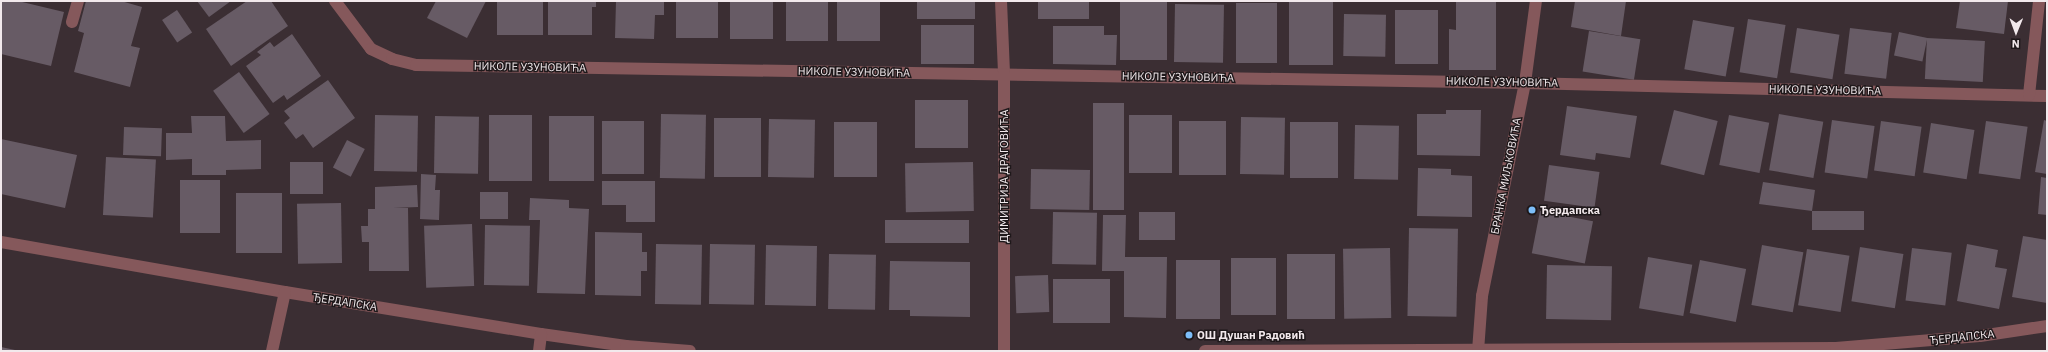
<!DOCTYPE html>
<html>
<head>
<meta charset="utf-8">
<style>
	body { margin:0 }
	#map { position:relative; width:2048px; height:352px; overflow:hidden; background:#3b2e33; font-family:"IBM Plex Sans",sans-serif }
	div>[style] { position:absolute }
	.building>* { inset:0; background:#675b65; transform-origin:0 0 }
	.minor>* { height:12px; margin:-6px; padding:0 6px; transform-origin:6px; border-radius:6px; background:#85585b }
	.dots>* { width:11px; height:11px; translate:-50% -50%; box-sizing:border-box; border:2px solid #1e181a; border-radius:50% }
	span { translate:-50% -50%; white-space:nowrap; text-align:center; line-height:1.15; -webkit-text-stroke:3px #1e181a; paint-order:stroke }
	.street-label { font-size:11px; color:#f2e9ec }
	.poi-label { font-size:11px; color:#f2e9ec; font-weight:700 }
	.left { translate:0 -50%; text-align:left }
	.frame { position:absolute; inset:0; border:2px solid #f2e9ec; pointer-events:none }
	.north { position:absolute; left:1996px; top:12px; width:40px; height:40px; -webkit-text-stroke:3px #1e181a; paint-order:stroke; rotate:181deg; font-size:11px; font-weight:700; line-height:16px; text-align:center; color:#f2e9ec }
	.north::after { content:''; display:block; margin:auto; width:14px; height:18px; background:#f2e9ec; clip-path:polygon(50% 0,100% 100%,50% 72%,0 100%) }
</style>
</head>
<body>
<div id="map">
	<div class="building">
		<div style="clip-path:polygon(1px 1px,18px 1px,64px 12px,51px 66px,1px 54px)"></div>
		<div style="clip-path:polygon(86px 1px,121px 1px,142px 7px,131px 46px,140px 48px,130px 87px,74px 72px,84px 33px,78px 31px)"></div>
		<div style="clip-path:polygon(197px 1px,231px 1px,209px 17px)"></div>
		<div style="clip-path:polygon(247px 1px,271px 1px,288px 26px,231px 66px,206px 29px)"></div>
		<div style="clip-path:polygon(436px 1px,486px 1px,467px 38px,427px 18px)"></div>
		<div style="left:497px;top:1px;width:46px;height:34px"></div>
		<div style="clip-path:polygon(548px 1px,596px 1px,596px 7px,592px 7px,592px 35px,548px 35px)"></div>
		<div style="clip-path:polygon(616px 1px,664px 1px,664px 15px,655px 15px,654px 39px,615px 38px)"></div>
		<div style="left:676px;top:1px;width:42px;height:37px"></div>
		<div style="left:730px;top:1px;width:43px;height:38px"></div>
		<div style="left:786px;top:1px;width:42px;height:40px"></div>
		<div style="left:837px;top:1px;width:43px;height:40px"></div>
		<div style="left:917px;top:1px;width:58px;height:18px"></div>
		<div style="left:1038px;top:1px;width:51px;height:18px"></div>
		<div style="left:1120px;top:1px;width:47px;height:59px"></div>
		<div style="left:1289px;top:1px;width:44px;height:64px"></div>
		<div style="clip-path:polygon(1456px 1px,1496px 1px,1496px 70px,1449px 70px,1449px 29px,1456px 30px)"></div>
		<div style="clip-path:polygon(1575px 1px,1626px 1px,1621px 36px,1571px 27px)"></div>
		<div style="clip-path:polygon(1960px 1px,2008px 1px,2004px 34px,1956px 28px)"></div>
		<div style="left:1236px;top:3px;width:41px;height:60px"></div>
		<div style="left:1175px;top:4px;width:49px;height:58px;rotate:1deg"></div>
		<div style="left:177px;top:10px;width:27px;height:18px;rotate:56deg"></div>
		<div style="left:1438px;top:10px;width:54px;height:43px;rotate:90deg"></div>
		<div style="left:1344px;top:14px;width:42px;height:42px;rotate:1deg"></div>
		<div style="left:1748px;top:19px;width:38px;height:54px;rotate:9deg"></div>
		<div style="left:1693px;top:20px;width:42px;height:50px;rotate:10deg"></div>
		<div style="left:921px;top:25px;width:53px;height:39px"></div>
		<div style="clip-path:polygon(1053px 26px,1104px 26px,1104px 35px,1117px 35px,1116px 65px,1053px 64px)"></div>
		<div style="left:1797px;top:28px;width:43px;height:45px;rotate:9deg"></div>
		<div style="left:1850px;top:28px;width:42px;height:46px;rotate:7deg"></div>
		<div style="left:1589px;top:31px;width:52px;height:41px;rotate:9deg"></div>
		<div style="left:1899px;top:32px;width:29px;height:24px;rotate:12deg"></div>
		<div style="clip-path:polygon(292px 34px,321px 76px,287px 100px,284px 95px,273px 103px,246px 66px,261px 55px,257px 52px,270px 42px,274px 47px)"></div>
		<div style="left:1927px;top:38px;width:58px;height:41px;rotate:3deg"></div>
		<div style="left:239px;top:72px;width:52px;height:32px;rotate:54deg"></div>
		<div style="clip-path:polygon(328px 80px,355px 118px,313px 148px,303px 134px,296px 139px,284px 123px,290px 118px,284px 111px)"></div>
		<div style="left:915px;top:100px;width:53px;height:48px"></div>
		<div style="left:1093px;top:103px;width:31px;height:107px"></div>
		<div style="clip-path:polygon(1567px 106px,1637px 116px,1630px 158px,1596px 153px,1595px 160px,1560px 155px)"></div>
		<div style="clip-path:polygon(1446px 110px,1481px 110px,1480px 156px,1417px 155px,1417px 114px,1446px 114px)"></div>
		<div style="left:1674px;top:110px;width:45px;height:56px;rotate:14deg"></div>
		<div style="left:661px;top:114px;width:45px;height:64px;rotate:1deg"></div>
		<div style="left:1779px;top:114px;width:45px;height:57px;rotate:10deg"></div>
		<div style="left:375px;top:115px;width:43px;height:56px;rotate:1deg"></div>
		<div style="left:489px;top:115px;width:43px;height:66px"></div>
		<div style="left:1129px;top:115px;width:43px;height:58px"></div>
		<div style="left:1729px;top:115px;width:41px;height:51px;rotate:11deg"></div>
		<div style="clip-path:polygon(191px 116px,225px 116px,226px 141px,261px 140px,261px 169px,226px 170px,226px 175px,192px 175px,192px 159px,166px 160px,166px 133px,192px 133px)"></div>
		<div style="left:435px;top:116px;width:44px;height:57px;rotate:1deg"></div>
		<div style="left:549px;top:116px;width:45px;height:65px"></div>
		<div style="left:1241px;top:117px;width:44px;height:57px;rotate:1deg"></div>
		<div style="left:714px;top:118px;width:47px;height:59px"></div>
		<div style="left:769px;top:119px;width:46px;height:58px;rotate:1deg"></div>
		<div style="left:1832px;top:120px;width:43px;height:53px;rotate:8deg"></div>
		<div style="clip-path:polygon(2044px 120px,2047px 121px,2047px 174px,2035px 172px)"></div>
		<div style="left:602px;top:121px;width:42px;height:53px"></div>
		<div style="left:1179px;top:121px;width:47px;height:54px"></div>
		<div style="left:1881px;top:121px;width:41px;height:50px;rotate:8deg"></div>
		<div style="left:1986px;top:121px;width:42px;height:53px;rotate:8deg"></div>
		<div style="left:834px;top:122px;width:43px;height:55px"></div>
		<div style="left:1290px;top:122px;width:48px;height:56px"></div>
		<div style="left:1931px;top:123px;width:44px;height:50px;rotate:9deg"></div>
		<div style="left:1355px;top:125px;width:44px;height:54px;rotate:1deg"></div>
		<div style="left:124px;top:127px;width:38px;height:28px;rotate:2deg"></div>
		<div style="clip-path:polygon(1px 139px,77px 155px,65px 208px,1px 194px)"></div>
		<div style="left:347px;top:140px;width:20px;height:31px;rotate:27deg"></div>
		<div style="left:106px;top:157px;width:50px;height:58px;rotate:3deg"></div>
		<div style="left:290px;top:162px;width:33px;height:32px"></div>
		<div style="left:973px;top:162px;width:49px;height:68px;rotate:89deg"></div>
		<div style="left:1549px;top:165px;width:51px;height:36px;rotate:8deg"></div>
		<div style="clip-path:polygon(1418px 168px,1451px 169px,1451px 175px,1472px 176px,1472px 217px,1417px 216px)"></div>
		<div style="left:1031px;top:169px;width:59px;height:40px;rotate:1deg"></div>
		<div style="clip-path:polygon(421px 174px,436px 175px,435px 190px,440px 190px,439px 220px,420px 219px)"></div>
		<div style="clip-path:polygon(2041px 177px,2047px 178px,2047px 215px,2038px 214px)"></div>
		<div style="left:180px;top:180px;width:40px;height:53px"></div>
		<div style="clip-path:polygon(602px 181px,655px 181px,655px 222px,626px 222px,626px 205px,602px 205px)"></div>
		<div style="clip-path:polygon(1763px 182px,1815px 190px,1812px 211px,1864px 211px,1864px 230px,1812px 230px,1812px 211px,1759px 204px)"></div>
		<div style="clip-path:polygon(417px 185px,418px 207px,393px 208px,408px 208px,409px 271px,369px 271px,369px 242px,362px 242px,361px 226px,368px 226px,368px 209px,375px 209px,375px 187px)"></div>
		<div style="left:480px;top:192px;width:28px;height:27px"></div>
		<div style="left:236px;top:193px;width:46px;height:60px"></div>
		<div style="clip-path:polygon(530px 198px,569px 200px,569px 208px,589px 209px,585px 294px,537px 293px,540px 220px,529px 220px)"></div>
		<div style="left:341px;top:203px;width:60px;height:44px;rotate:89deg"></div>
		<div style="left:1540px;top:211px;width:54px;height:43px;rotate:11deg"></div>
		<div style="left:1053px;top:212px;width:44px;height:52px;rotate:1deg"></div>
		<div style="left:1139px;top:212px;width:36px;height:28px"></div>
		<div style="clip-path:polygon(1103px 215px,1126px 215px,1125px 257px,1167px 257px,1166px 318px,1124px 317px,1124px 271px,1102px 271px)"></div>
		<div style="left:885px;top:220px;width:84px;height:23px"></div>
		<div style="left:472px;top:224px;width:62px;height:48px;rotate:88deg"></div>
		<div style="left:485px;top:225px;width:45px;height:60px;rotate:1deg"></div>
		<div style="left:1409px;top:228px;width:49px;height:88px;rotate:1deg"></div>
		<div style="clip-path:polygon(595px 232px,642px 233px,642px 252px,647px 252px,647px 271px,641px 271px,641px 296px,595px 295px)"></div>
		<div style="clip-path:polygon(2023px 236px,2047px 240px,2047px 303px,2012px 297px)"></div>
		<div style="left:656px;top:244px;width:46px;height:60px;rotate:1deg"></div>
		<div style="left:710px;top:244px;width:45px;height:60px;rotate:1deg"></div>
		<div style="clip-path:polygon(1967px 244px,1998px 250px,1995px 267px,2007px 269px,1999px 309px,1957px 301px)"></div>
		<div style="left:766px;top:245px;width:51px;height:60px;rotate:1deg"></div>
		<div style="left:1762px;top:245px;width:42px;height:61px;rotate:10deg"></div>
		<div style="left:1860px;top:247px;width:44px;height:55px;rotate:9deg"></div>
		<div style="left:1390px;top:248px;width:70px;height:47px;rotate:89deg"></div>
		<div style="left:1912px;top:248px;width:40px;height:53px;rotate:7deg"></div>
		<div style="left:1807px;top:249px;width:43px;height:57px;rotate:9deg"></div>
		<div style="left:829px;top:254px;width:47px;height:55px;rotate:1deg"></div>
		<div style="left:1287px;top:254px;width:48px;height:65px"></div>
		<div style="left:1648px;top:257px;width:45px;height:52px;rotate:10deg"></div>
		<div style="left:1231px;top:258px;width:45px;height:57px"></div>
		<div style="left:1176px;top:260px;width:44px;height:59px"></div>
		<div style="left:1700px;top:260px;width:47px;height:54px;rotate:11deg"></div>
		<div style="clip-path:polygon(890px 261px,970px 262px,970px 317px,910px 316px,910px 310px,889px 310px)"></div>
		<div style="left:1547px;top:265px;width:65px;height:54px;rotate:1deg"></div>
		<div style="left:1048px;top:275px;width:37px;height:33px;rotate:88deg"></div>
		<div style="left:1053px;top:279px;width:57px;height:44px"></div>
		<div style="clip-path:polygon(1px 347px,15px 350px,15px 351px,1px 351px)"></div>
	</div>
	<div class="minor">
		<div style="left:335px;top:1px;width:60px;rotate:53.1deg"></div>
		<div style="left:371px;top:49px;width:23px;rotate:25deg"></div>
		<div style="left:392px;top:59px;width:25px;rotate:14deg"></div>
		<div style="left:416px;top:65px;width:1109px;rotate:0.93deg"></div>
		<div style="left:1525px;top:83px;width:522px;rotate:1.43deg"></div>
		<div style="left:1001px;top:1px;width:73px;rotate:87.6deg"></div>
		<div style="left:1004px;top:74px;width:277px;rotate:90deg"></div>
		<div style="left:72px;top:22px;width:22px;rotate:-74deg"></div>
		<div style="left:2029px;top:95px;width:95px;rotate:-83.9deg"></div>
		<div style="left:1px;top:242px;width:288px;rotate:10deg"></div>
		<div style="left:285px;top:292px;width:259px;rotate:9.3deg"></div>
		<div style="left:541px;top:334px;width:86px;rotate:8deg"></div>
		<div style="left:626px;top:346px;width:64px;rotate:4.5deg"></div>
		<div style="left:272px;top:351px;width:60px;rotate:-77.6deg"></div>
		<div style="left:539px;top:351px;width:17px;rotate:-83deg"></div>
		<div style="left:1205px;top:351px;width:631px;rotate:-0.27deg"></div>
		<div style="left:1836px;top:348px;width:144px;rotate:-4.8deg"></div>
		<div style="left:1980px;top:336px;width:68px;rotate:-8.5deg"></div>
		<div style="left:1478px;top:351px;width:55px;rotate:-85.8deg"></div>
		<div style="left:1482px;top:296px;width:217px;rotate:-78.6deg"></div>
		<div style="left:1525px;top:83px;width:83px;rotate:-82.4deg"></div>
	</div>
	<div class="dots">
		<div style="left:1532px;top:210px;background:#7dbef9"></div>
		<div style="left:1189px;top:335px;background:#7dbef9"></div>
	</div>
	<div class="street-label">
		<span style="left:530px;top:67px;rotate:1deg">НИКОЛЕ УЗУНОВИЋА</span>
		<span style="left:854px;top:72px;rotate:1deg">НИКОЛЕ УЗУНОВИЋА</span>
		<span style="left:1178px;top:77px;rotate:1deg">НИКОЛЕ УЗУНОВИЋА</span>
		<span style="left:1502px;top:82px;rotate:1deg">НИКОЛЕ УЗУНОВИЋА</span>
		<span style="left:1825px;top:90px;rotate:1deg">НИКОЛЕ УЗУНОВИЋА</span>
		<span style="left:1004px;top:176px;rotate:-90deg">ДИМИТРИЈА ДРАГОВИЋА</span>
		<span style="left:1506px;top:176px;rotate:-79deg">БРАНКА МИЉКОВИЋА</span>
		<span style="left:345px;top:302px;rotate:9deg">ЂЕРДАПСКА</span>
		<span style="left:1962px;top:337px;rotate:-6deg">ЂЕРДАПСКА</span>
	</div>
	<div class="poi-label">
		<span class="left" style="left:1540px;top:210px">Ђердапска</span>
		<span class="left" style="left:1197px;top:335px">ОШ Душан Радовић</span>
	</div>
	<div class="frame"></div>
	<div class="north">N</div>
</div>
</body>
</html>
